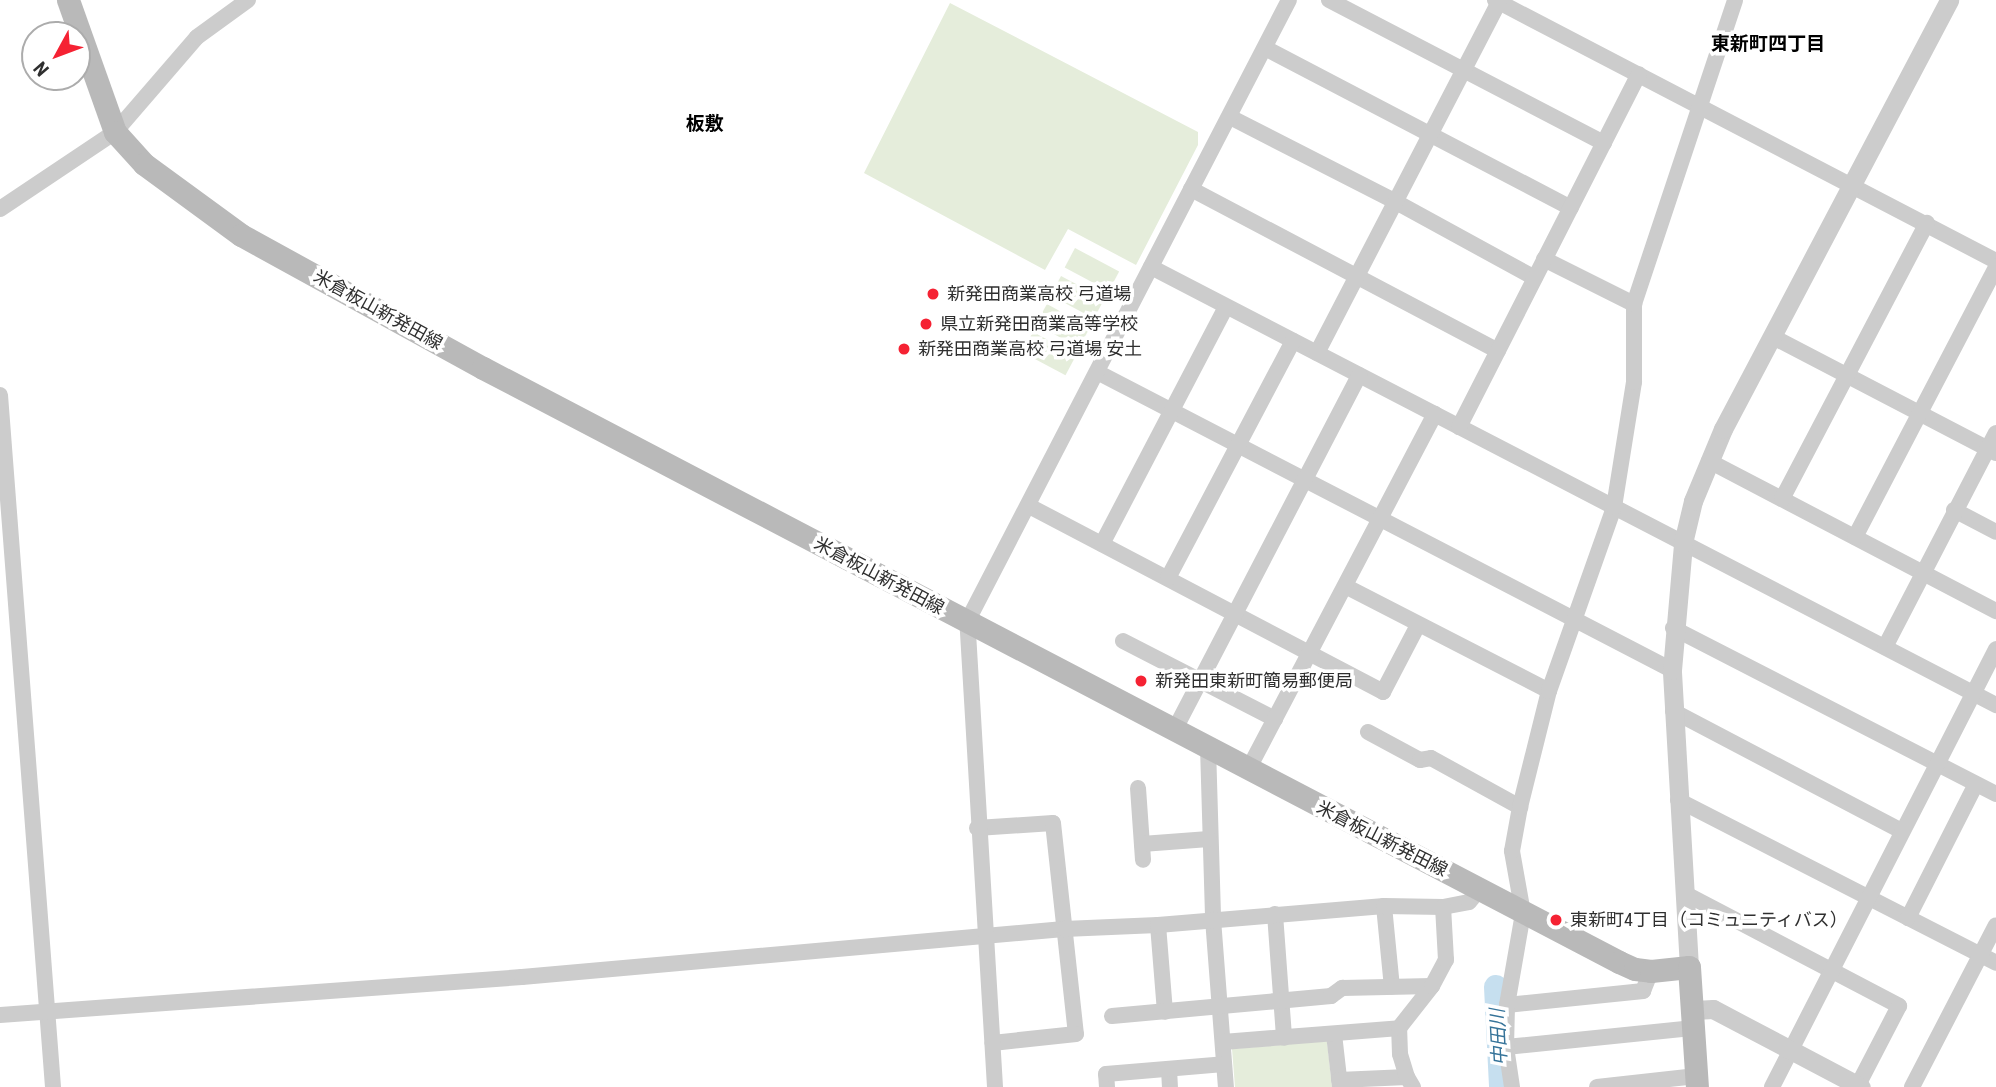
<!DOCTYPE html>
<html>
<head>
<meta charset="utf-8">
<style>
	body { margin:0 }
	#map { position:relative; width:1996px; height:1087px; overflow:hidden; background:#fff; font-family:"Roboto Condensed","Noto Sans JP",sans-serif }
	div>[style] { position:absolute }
	.green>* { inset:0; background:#e5eddb; transform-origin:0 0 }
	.river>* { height:24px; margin:-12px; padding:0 12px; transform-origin:12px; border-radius:12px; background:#c6dfef }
	.minor>* { height:16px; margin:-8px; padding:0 8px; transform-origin:8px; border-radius:8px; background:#ccc }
	.tertiary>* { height:19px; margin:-9.5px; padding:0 9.5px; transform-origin:9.5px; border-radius:9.5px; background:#ccc }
	.secondary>* { height:23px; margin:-11.5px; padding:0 11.5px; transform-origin:11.5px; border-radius:11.5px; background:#b9b9b9 }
	.dots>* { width:19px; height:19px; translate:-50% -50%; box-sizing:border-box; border:4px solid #fff; border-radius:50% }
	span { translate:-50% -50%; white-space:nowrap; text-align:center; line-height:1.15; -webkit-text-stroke:7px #fff; paint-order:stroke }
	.poi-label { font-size:18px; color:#2f2f2f }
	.left { translate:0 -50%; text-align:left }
	.street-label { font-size:18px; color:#2f2f2f }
	.neighbourhood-label { font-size:19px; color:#000; font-weight:700 }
	.water-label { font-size:19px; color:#357399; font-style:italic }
	.north { position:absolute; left:21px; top:21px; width:70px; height:70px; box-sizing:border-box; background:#fff; border:2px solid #acacac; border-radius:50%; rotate:229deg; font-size:19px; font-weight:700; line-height:28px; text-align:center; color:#2f2f2f }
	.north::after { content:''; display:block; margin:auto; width:24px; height:32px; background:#f52233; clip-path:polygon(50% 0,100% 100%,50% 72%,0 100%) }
</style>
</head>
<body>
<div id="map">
	<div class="green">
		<div style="clip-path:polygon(950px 3px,1198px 132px,1198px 145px,1136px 265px,1068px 229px,1045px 270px,864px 173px)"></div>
		<div style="left:1075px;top:248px;width:50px;height:22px;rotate:28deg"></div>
		<div style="left:1061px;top:276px;width:49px;height:22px;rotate:28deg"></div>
		<div style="left:1047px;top:304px;width:49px;height:23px;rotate:29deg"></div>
		<div style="left:1033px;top:332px;width:49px;height:23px;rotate:28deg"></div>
		<div style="clip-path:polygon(1327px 1041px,1332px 1087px,1235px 1087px,1232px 1049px)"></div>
	</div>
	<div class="river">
		<div style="left:1496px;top:987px;width:100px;rotate:87.1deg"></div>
	</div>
	<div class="minor">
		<div style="left:1329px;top:0;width:310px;rotate:27.5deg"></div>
		<div style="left:1495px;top:0;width:565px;rotate:27.52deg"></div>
		<div style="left:1265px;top:48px;width:345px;rotate:27.6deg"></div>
		<div style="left:1230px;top:117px;width:186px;rotate:27.1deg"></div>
		<div style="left:1396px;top:202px;width:158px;rotate:28.7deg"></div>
		<div style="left:1191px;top:189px;width:347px;rotate:27.8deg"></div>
		<div style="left:0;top:209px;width:138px;rotate:-33.8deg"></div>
		<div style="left:115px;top:132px;width:125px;rotate:-49.2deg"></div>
		<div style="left:197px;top:37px;width:63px;rotate:-36deg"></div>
		<div style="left:1544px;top:259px;width:101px;rotate:26.6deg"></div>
		<div style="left:1151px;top:267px;width:952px;rotate:27.4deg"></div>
		<div style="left:1773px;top:337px;width:251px;rotate:27.5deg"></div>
		<div style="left:1317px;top:353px;width:395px;rotate:-62.6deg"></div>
		<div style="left:1099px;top:373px;width:645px;rotate:27.4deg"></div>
		<div style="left:0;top:395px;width:694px;rotate:85.62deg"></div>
		<div style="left:1459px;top:427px;width:396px;rotate:-63deg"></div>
		<div style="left:1709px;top:461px;width:324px;rotate:27.6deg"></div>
		<div style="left:1782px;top:499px;width:312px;rotate:-62.3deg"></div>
		<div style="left:1029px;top:506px;width:400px;rotate:27.7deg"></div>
		<div style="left:1383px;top:692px;width:76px;rotate:-62.4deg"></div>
		<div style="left:1954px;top:510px;width:47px;rotate:27.6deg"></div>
		<div style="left:1855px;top:537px;width:305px;rotate:-62.4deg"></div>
		<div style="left:1102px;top:544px;width:267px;rotate:-62.4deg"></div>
		<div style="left:1168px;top:578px;width:268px;rotate:-62.2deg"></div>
		<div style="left:1347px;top:587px;width:227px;rotate:27.2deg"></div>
		<div style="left:1673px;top:628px;width:363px;rotate:27.2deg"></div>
		<div style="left:1123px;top:641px;width:171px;rotate:27.2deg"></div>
		<div style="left:1885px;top:647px;width:241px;rotate:-62.6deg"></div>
		<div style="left:1673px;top:711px;width:259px;rotate:27.7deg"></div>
		<div style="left:1175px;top:729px;width:399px;rotate:-62.5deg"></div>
		<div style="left:1368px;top:732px;width:59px;rotate:28.3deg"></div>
		<div style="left:1420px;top:760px;width:11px;rotate:-10deg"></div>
		<div style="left:1431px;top:758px;width:102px;rotate:28.8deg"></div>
		<div style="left:1208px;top:747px;width:172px;rotate:88.3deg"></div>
		<div style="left:1213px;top:919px;width:169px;rotate:85.6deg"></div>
		<div style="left:1249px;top:768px;width:400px;rotate:-62.3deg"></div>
		<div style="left:1138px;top:788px;width:72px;rotate:86deg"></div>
		<div style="left:1678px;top:800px;width:357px;rotate:27.1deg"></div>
		<div style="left:977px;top:828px;width:76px;rotate:-3.8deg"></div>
		<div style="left:1053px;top:823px;width:212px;rotate:83.8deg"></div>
		<div style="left:1076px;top:1034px;width:84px;rotate:173.9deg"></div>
		<div style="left:1142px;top:844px;width:67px;rotate:-4.3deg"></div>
		<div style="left:1684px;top:893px;width:243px;rotate:27.7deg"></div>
		<div style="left:1899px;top:1006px;width:89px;rotate:117.4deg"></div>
		<div style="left:1384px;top:906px;width:81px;rotate:84.4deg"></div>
		<div style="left:1275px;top:914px;width:124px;rotate:85.8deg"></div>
		<div style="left:1908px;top:918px;width:150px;rotate:-63.1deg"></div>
		<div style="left:1158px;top:925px;width:87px;rotate:85.4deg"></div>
		<div style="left:1507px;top:1005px;width:137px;rotate:-5.9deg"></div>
		<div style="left:1643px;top:991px;width:22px;rotate:-68deg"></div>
		<div style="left:0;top:1015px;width:523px;rotate:-4.16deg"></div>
		<div style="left:522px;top:977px;width:544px;rotate:-5.06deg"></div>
		<div style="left:1064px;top:929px;width:94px;rotate:-2.4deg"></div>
		<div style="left:1158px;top:925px;width:227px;rotate:-4.8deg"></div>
		<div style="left:1384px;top:906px;width:59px;rotate:1deg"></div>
		<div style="left:1443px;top:907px;width:26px;rotate:-11deg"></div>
		<div style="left:1469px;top:902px;width:17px;rotate:-50deg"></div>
		<div style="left:1112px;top:1016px;width:220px;rotate:-5.2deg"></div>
		<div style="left:1331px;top:996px;width:14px;rotate:-36deg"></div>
		<div style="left:1342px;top:988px;width:90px;rotate:-1.3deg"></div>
		<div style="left:1334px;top:1034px;width:53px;rotate:83.5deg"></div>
		<div style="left:1223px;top:1042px;width:177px;rotate:-4.5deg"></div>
		<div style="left:1506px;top:1047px;width:189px;rotate:-5.8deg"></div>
		<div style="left:1169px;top:1069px;width:18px;rotate:87deg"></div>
		<div style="left:1339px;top:1080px;width:68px;rotate:-2.5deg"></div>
		<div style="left:995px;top:1087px;width:466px;rotate:-93.4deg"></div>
		<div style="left:967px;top:622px;width:700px;rotate:-62.63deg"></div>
		<div style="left:1107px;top:1087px;width:13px;rotate:-94deg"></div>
		<div style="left:1106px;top:1074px;width:118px;rotate:-4.8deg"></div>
		<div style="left:1413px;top:1087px;width:12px;rotate:-121deg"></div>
		<div style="left:1407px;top:1077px;width:24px;rotate:-107deg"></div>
		<div style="left:1400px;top:1054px;width:26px;rotate:-92deg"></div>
		<div style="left:1399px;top:1028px;width:53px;rotate:-51.8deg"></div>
		<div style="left:1432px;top:986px;width:30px;rotate:-62deg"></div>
		<div style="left:1446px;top:960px;width:53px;rotate:-93.2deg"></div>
		<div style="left:1512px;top:1087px;width:40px;rotate:-98.5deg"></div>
		<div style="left:1506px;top:1047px;width:42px;rotate:-88.6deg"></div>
		<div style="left:1507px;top:1005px;width:93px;rotate:-80.1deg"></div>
		<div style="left:1523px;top:913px;width:63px;rotate:-100.1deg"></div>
		<div style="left:1512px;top:851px;width:45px;rotate:-79.7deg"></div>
		<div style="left:1520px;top:807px;width:120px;rotate:-76deg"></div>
		<div style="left:1549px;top:691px;width:195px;rotate:-70.5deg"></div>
		<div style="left:1614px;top:507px;width:127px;rotate:-80.9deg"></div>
		<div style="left:1634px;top:382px;width:78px;rotate:-90deg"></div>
		<div style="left:1634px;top:304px;width:320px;rotate:-71.6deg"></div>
		<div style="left:1597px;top:1087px;width:100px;rotate:-6.3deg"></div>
		<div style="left:1772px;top:1087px;width:492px;rotate:-62.9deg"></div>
		<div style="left:1912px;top:1087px;width:182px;rotate:-62.6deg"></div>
	</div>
	<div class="tertiary">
		<div style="left:1689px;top:967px;width:297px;rotate:-93.3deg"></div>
		<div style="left:1672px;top:670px;width:127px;rotate:-85deg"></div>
		<div style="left:1683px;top:543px;width:43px;rotate:-76.6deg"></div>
		<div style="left:1693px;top:501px;width:78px;rotate:-67.4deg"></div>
		<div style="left:1723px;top:429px;width:485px;rotate:-62.2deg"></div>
		<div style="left:1694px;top:1010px;width:19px;rotate:-3deg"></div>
		<div style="left:1713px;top:1009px;width:167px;rotate:27.8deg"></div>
	</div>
	<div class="secondary">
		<div style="left:68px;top:0;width:140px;rotate:70.4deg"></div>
		<div style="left:115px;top:132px;width:43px;rotate:47.8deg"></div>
		<div style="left:144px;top:164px;width:120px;rotate:36.2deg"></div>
		<div style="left:241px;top:235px;width:276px;rotate:28.8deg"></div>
		<div style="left:483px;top:368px;width:1282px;rotate:27.6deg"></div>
		<div style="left:1619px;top:962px;width:17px;rotate:24deg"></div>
		<div style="left:1635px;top:969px;width:16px;rotate:7deg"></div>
		<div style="left:1651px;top:971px;width:38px;rotate:-6deg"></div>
		<div style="left:1689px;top:967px;width:120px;rotate:86.2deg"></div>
	</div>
	<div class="dots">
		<div style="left:933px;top:294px;background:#f52233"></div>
		<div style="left:926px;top:324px;background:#f52233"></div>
		<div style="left:904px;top:349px;background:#f52233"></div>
		<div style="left:1141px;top:681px;background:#f52233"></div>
		<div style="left:1556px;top:920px;background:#f52233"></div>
	</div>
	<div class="poi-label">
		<span class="left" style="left:947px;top:294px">新発田商業高校 弓道場</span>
		<span class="left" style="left:940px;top:324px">県立新発田商業高等学校</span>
		<span class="left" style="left:918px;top:349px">新発田商業高校 弓道場 安土</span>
		<span class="left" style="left:1155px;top:681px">新発田東新町簡易郵便局</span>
		<span class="left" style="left:1570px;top:920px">東新町4丁目（コミュニティバス）</span>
	</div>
	<div class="street-label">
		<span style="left:378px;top:310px;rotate:29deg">米倉板山新発田線</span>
		<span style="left:879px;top:576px;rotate:28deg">米倉板山新発田線</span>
		<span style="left:1382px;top:839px;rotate:27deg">米倉板山新発田線</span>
	</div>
	<div class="neighbourhood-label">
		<span style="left:1768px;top:44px">東新町四丁目</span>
		<span style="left:705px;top:124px">板敷</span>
	</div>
	<div class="water-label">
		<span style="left:1499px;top:1037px;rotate:-93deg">中田川</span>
	</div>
	<div class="north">N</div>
</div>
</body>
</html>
